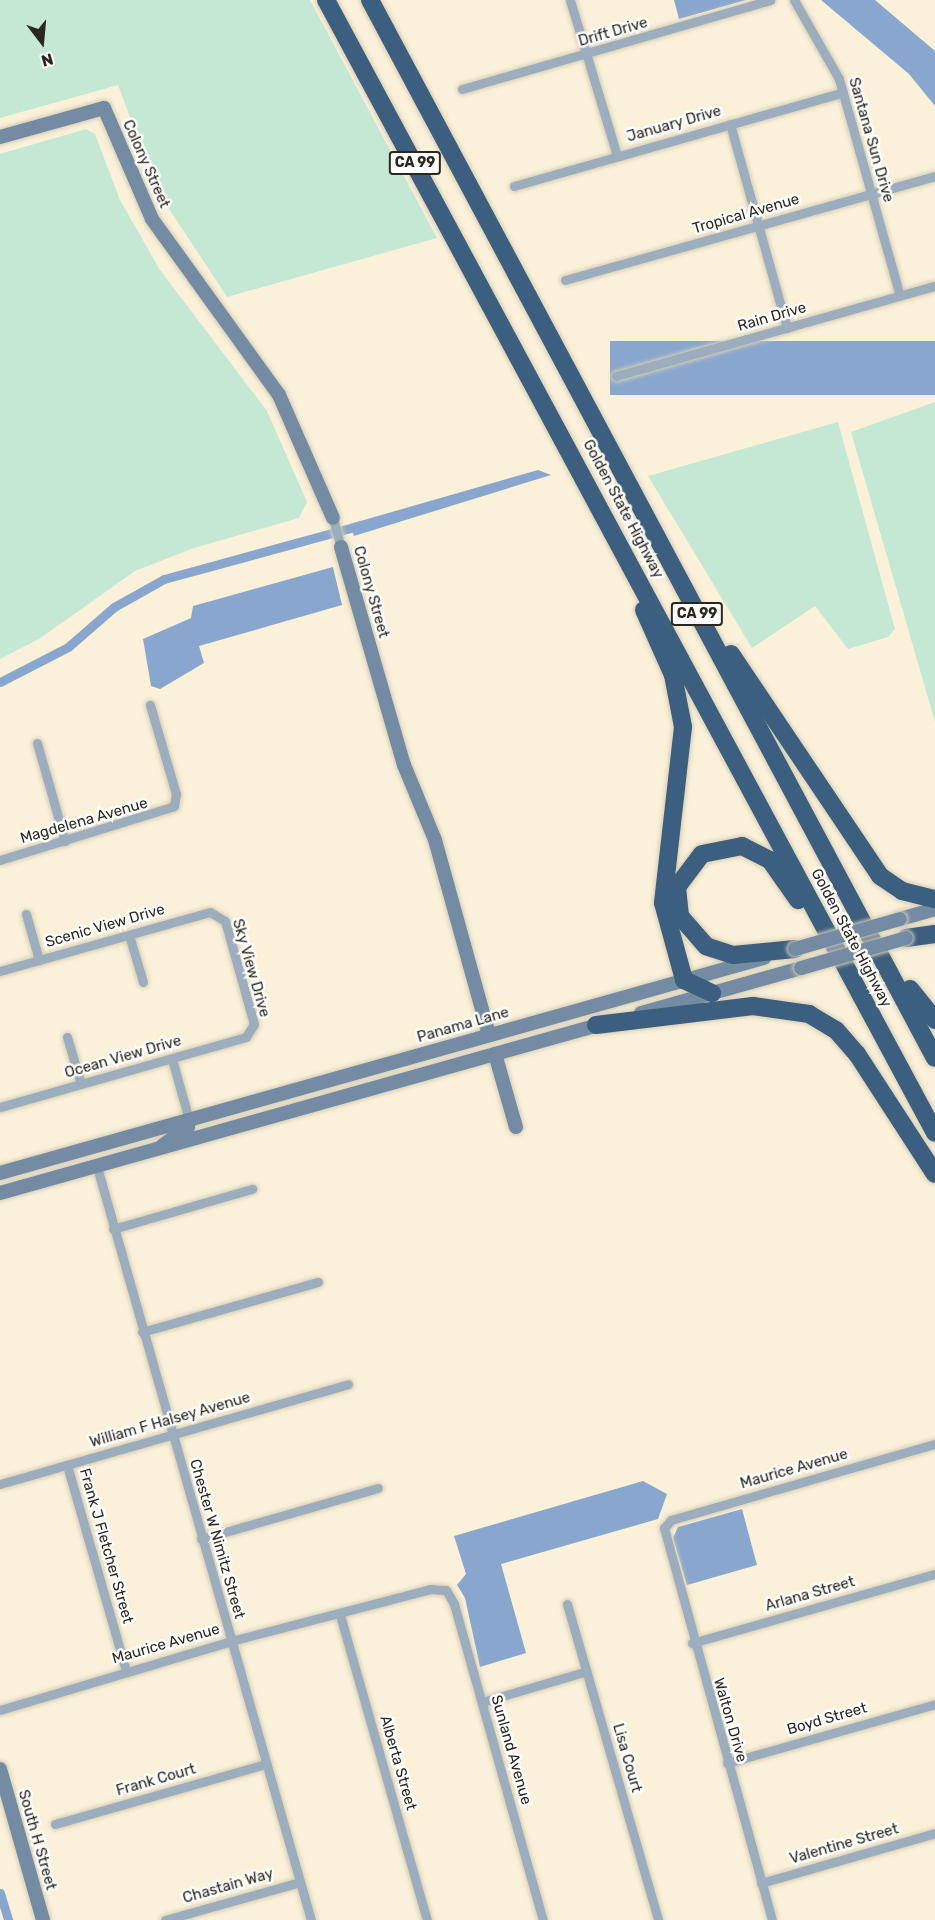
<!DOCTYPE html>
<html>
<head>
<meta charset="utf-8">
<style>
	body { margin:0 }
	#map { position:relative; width:935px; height:1920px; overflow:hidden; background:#fbf1d9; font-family:Rubik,sans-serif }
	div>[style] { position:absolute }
	.green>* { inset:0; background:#c4e8d4 }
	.water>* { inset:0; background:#89a7ce; transform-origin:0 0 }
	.canal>* { height:9px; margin:-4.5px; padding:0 4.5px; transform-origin:4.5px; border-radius:4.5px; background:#89a7ce }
	.roads { filter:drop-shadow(0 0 2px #d6cdb7) drop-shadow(0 0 2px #d6cdb7) }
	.street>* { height:9px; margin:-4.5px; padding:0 4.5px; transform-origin:4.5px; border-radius:4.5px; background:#9cadbd }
	.secondary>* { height:14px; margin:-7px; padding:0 7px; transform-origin:7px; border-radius:7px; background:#738ba3 }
	.highway>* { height:18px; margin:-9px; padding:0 9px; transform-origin:9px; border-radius:9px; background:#3c5e7f }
	.bridges { filter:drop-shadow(0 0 2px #d6cdb7) drop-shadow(0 0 2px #d6cdb7) }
	.secondary-bridge>* { height:14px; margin:-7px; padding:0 7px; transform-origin:7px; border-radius:7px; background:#738ba3 }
	span { translate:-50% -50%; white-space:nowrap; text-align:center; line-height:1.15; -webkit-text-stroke:5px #fff; paint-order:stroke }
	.shield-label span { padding:2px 4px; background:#fff; border:2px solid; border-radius:4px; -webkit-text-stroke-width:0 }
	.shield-label { font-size:14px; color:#2b271e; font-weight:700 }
	.street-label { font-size:15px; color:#2b271e }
	.north { position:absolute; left:12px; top:12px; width:60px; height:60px; -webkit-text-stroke:4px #fff; paint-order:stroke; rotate:164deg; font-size:16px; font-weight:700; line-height:24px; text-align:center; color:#2b271e }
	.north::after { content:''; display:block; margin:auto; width:21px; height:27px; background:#2b271e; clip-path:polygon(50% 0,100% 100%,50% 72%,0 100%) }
</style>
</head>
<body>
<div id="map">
	<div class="green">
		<div style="clip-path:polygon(0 0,310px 0,437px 238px,227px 297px,158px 192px,118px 85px,0 118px)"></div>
		<div style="clip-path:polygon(86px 129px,95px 134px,120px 200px,160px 270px,267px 411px,307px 502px,299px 518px,194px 548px,135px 571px,39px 639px,0 659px,0 154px)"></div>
		<div style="clip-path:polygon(935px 402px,935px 722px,851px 432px)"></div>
		<div style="clip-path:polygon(838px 422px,895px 629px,888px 637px,848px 649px,815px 606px,752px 648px,648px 476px)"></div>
	</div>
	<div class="water">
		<div style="clip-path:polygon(674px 0,746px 0,679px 19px)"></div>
		<div style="clip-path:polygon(821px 0,875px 0,935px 51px,935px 106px,909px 74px)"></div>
		<div style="left:935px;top:341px;width:54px;height:325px;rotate:90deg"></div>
		<div style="clip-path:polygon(538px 470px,551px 475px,354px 536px,350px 524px)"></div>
		<div style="clip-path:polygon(333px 567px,342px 605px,199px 646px,204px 663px,160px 689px,151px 686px,143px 639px,191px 618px,193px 606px)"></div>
		<div style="clip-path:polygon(643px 1481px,667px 1494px,658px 1519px,501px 1564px,526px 1653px,480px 1667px,465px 1598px,457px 1585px,466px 1574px,454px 1536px)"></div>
		<div style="clip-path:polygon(742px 1509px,757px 1565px,687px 1585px,673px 1538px,678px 1527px)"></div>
	</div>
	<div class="canal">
		<div style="left:0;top:682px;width:76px;rotate:-27.2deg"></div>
		<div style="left:68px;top:647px;width:61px;rotate:-41deg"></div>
		<div style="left:114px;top:607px;width:57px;rotate:-29.2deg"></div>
		<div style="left:164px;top:579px;width:204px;rotate:-15.3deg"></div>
		<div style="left:0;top:1893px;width:28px;rotate:73deg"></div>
	</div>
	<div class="roads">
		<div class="street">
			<div style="left:570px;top:0;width:163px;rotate:73.2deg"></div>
			<div style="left:794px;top:0;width:91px;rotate:60.3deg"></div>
			<div style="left:839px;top:79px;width:225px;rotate:74.3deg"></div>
			<div style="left:462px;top:89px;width:321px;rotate:-16.1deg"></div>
			<div style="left:730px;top:124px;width:212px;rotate:74.4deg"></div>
			<div style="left:514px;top:186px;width:342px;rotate:-15.9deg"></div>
			<div style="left:565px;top:280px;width:384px;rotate:-15.7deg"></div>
			<div style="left:616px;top:376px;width:331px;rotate:-15.8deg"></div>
			<div style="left:333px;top:518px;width:30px;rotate:75deg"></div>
			<div style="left:37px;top:743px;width:102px;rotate:74.1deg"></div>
			<div style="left:0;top:860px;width:182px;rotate:-17.2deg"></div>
			<div style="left:174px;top:806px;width:12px;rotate:-81deg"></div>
			<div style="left:176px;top:794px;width:93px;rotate:-106.3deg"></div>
			<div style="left:26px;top:914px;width:48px;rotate:74.2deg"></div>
			<div style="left:129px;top:935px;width:49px;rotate:73.4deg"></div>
			<div style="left:0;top:971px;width:218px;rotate:-15.7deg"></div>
			<div style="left:210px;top:912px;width:17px;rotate:31deg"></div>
			<div style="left:225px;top:921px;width:107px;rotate:74.3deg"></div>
			<div style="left:254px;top:1024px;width:15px;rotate:122deg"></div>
			<div style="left:246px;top:1037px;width:256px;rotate:164.1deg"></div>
			<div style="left:67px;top:1037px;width:49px;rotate:73.4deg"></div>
			<div style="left:172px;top:1059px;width:63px;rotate:74.4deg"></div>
			<div style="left:97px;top:1167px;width:783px;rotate:74.14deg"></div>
			<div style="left:113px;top:1229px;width:145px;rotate:-16.1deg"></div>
			<div style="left:142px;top:1332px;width:183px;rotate:-15.9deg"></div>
			<div style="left:67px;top:1465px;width:214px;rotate:74deg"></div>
			<div style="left:0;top:1484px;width:362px;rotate:-16deg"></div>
			<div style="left:201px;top:1539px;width:184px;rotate:-16.1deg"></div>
			<div style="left:567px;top:1604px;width:329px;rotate:73.9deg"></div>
			<div style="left:340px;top:1615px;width:317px;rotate:74.1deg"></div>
			<div style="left:692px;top:1643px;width:253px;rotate:-15.9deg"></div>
			<div style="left:482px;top:1702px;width:109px;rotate:-16.4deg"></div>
			<div style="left:0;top:1710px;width:241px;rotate:-16.6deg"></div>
			<div style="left:231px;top:1641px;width:206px;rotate:-14.6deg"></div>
			<div style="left:430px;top:1589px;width:16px;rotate:4deg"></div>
			<div style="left:446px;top:1590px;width:16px;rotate:60deg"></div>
			<div style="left:454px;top:1604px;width:328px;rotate:74.3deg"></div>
			<div style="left:727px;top:1763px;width:216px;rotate:-15.8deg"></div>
			<div style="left:55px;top:1824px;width:219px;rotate:-15.9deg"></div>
			<div style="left:761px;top:1883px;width:181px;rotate:-16deg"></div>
			<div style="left:165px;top:1920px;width:140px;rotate:-15.7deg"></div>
			<div style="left:772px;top:1920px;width:407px;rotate:-105.4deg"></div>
			<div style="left:664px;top:1528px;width:11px;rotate:-49deg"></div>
			<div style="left:671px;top:1520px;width:275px;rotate:-16.1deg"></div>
		</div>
		<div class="secondary">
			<div style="left:0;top:137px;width:108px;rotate:-15.6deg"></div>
			<div style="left:104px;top:108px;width:121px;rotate:66.6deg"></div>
			<div style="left:152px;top:219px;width:217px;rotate:54.2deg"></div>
			<div style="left:279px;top:395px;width:134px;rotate:66.3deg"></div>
			<div style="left:341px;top:547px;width:227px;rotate:73.9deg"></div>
			<div style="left:404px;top:765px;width:81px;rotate:67.5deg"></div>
			<div style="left:435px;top:840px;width:202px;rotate:74.5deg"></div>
			<div style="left:900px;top:919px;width:36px;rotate:-16deg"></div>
			<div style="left:641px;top:1013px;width:166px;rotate:-15.7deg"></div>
			<div style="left:495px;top:1054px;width:76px;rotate:74deg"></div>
			<div style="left:162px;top:1146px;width:32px;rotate:-36deg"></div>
			<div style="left:188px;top:1127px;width:7px;rotate:-82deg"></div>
			<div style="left:0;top:1173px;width:794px;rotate:-15.72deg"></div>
			<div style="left:0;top:1193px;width:628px;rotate:-15.69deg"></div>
			<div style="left:0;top:1769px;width:157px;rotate:74.1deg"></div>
		</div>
		<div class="highway">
			<div style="left:326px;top:0;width:1286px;rotate:61.74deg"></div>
			<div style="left:370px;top:0;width:1199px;rotate:61.9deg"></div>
			<div style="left:644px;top:610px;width:71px;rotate:66deg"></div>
			<div style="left:673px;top:675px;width:53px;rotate:79.1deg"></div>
			<div style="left:683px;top:727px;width:177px;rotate:96.5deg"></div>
			<div style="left:663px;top:903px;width:80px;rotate:74.7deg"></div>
			<div style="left:684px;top:980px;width:31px;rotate:25deg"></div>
			<div style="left:731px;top:654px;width:267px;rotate:56.1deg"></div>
			<div style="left:880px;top:876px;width:27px;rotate:34deg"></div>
			<div style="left:902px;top:891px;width:34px;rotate:14deg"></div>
			<div style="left:906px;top:938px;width:29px;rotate:-8deg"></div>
			<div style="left:795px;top:949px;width:62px;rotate:174.5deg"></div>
			<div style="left:733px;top:955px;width:28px;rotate:-162deg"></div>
			<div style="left:706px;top:946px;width:40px;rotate:-131deg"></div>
			<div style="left:680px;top:916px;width:29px;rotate:-96deg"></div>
			<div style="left:677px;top:887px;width:41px;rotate:-52.9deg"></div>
			<div style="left:702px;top:854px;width:41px;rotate:-11.3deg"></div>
			<div style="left:742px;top:846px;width:31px;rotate:27deg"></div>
			<div style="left:770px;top:860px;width:49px;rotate:55deg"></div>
			<div style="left:910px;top:989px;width:40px;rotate:51deg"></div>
			<div style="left:596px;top:1025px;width:158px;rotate:-6.9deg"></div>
			<div style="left:753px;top:1006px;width:57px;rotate:8.1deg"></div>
			<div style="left:809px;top:1014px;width:31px;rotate:31deg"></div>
			<div style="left:836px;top:1030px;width:32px;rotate:49deg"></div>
			<div style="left:857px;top:1054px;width:143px;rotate:57deg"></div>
		</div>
	</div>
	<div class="bridges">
		<div class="secondary-bridge">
			<div style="left:795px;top:949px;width:109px;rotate:-15.9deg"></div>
			<div style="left:801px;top:968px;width:109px;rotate:-15.9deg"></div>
		</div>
	</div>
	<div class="shield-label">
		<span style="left:415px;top:163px">CA 99</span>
		<span style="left:697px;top:614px">CA 99</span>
	</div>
	<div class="street-label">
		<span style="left:613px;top:32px;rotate:-16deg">Drift Drive</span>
		<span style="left:674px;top:124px;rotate:-16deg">January Drive</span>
		<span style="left:871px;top:140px;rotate:74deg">Santana Sun Drive</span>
		<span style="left:146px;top:164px;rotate:66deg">Colony Street</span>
		<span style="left:746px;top:214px;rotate:-16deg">Tropical Avenue</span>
		<span style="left:772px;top:317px;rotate:-16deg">Rain Drive</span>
		<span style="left:623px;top:509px;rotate:62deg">Golden State Highway</span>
		<span style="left:371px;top:592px;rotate:74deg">Colony Street</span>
		<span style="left:84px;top:821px;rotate:-16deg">Magdelena Avenue</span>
		<span style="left:105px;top:926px;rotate:-16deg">Scenic View Drive</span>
		<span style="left:851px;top:938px;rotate:62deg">Golden State Highway</span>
		<span style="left:251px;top:968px;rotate:74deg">Sky View Drive</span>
		<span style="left:463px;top:1025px;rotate:-16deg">Panama Lane</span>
		<span style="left:123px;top:1057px;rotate:-16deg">Ocean View Drive</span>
		<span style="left:170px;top:1420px;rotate:-16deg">William F Halsey Avenue</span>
		<span style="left:794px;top:1469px;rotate:-16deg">Maurice Avenue</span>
		<span style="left:217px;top:1539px;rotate:74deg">Chester W Nimitz Street</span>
		<span style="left:106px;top:1546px;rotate:74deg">Frank J Fletcher Street</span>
		<span style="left:810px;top:1594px;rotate:-16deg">Arlana Street</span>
		<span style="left:166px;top:1644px;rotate:-16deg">Maurice Avenue</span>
		<span style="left:827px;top:1719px;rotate:-16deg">Boyd Street</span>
		<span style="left:730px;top:1720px;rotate:74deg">Walton Drive</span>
		<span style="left:511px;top:1750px;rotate:74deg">Sunland Avenue</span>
		<span style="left:627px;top:1758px;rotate:74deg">Lisa Court</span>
		<span style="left:398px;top:1763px;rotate:74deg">Alberta Street</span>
		<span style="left:156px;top:1780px;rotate:-16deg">Frank Court</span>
		<span style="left:37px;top:1840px;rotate:74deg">South H Street</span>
		<span style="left:844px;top:1844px;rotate:-16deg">Valentine Street</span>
		<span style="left:228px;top:1886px;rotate:-16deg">Chastain Way</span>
	</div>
	<div class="north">N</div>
</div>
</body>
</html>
